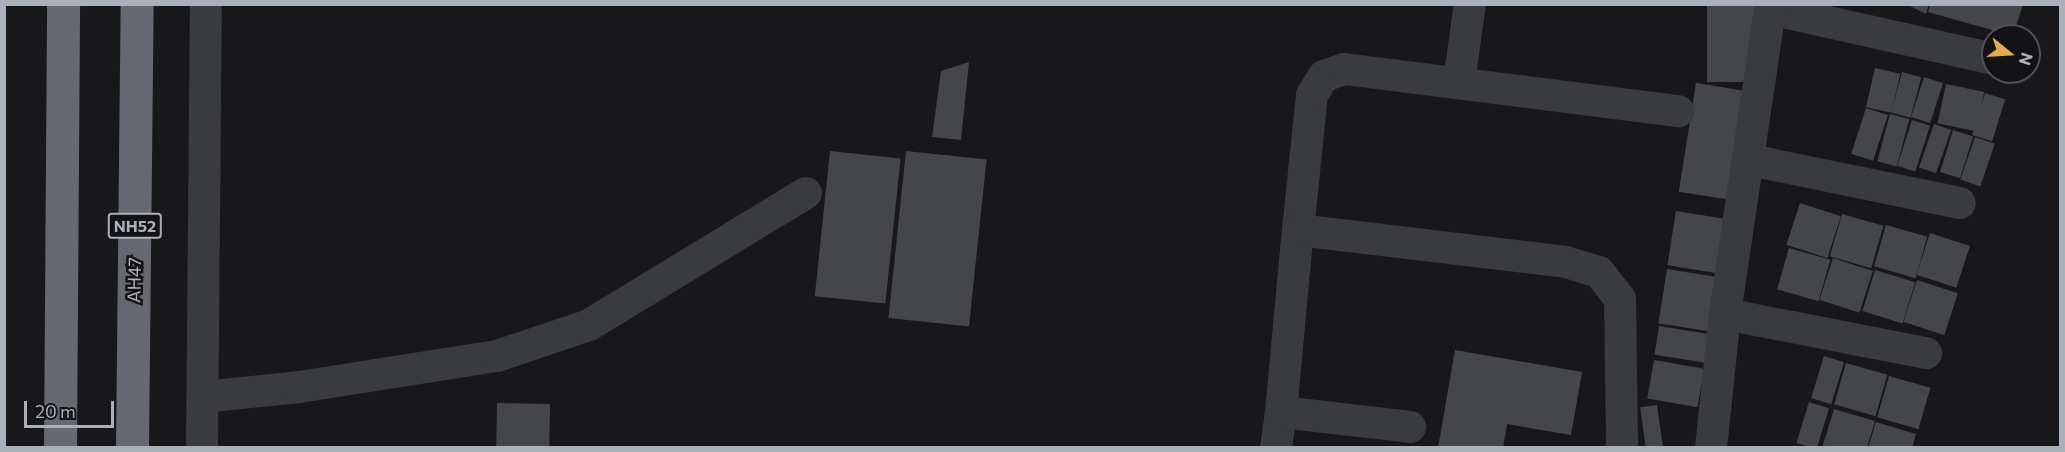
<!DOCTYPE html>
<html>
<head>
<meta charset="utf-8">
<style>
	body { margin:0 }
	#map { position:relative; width:2065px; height:452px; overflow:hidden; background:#18181a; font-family:Commissioner,sans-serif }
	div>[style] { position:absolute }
	.building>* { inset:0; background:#45464a; transform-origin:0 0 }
	.minor>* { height:32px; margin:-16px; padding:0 16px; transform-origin:16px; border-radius:16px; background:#3a3b3f }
	.highway>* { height:33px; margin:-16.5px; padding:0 16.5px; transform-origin:16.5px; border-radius:16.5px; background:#666970 }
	span { translate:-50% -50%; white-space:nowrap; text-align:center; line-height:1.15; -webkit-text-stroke:5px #131315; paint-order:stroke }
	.shield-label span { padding:2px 4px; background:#131315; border:2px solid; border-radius:4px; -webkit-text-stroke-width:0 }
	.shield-label { font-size:16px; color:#acb0b9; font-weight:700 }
	.street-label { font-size:18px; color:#acb0b9 }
	.frame { position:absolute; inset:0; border:6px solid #acb0b9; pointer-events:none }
	.north { position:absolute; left:1981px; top:24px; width:60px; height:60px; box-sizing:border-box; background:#131315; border:2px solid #505257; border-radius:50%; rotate:108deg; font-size:16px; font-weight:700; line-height:24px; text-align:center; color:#acb0b9 }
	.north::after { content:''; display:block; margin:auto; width:21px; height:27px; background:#e4ac47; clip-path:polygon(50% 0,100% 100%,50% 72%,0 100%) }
	.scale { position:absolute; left:24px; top:401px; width:90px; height:27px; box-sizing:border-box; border:3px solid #acb0b9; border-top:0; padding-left:8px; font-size:18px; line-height:21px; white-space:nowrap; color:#acb0b9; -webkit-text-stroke:4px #131315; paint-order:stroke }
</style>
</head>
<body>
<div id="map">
	<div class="building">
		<div style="left:1707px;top:4px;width:57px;height:78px"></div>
		<div style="clip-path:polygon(1906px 4px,1929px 4px,1926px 14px)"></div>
		<div style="clip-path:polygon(1930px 4px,2023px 4px,2013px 36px,1928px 12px)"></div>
		<div style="clip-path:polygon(969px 62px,961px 140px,932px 137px,941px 71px)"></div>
		<div style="left:1875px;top:68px;width:26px;height:40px;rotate:13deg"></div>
		<div style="left:1902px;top:72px;width:20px;height:42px;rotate:15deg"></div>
		<div style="left:1924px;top:77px;width:20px;height:42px;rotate:18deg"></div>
		<div style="left:1696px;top:83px;width:57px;height:110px;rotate:9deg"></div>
		<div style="left:1946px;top:84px;width:39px;height:40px;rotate:12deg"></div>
		<div style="left:1985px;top:93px;width:21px;height:44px;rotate:17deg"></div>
		<div style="left:1866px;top:108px;width:23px;height:48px;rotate:18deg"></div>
		<div style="left:1890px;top:114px;width:20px;height:49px;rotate:15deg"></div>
		<div style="left:1912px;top:120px;width:19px;height:48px;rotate:18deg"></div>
		<div style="left:1934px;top:124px;width:18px;height:46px;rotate:19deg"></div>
		<div style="left:1953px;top:130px;width:21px;height:44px;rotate:17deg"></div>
		<div style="left:1975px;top:137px;width:21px;height:45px;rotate:19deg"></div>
		<div style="left:830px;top:151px;width:71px;height:146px;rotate:6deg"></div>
		<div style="left:906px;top:151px;width:81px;height:168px;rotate:6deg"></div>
		<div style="left:1800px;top:203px;width:43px;height:44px;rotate:18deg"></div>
		<div style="left:1676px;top:211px;width:57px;height:55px;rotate:9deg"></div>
		<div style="left:1842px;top:214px;width:43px;height:44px;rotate:16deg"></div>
		<div style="left:1886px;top:225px;width:43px;height:43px;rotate:16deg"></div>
		<div style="left:1930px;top:233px;width:42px;height:44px;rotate:18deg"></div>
		<div style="left:1789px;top:248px;width:43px;height:43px;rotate:16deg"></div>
		<div style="left:1833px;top:258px;width:42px;height:44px;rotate:18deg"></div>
		<div style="left:1667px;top:269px;width:57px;height:55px;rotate:9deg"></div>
		<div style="left:1875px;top:270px;width:42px;height:43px;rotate:17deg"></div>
		<div style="left:1917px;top:280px;width:43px;height:44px;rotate:18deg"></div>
		<div style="left:1659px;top:326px;width:52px;height:29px;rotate:9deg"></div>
		<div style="clip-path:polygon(1455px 350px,1582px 372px,1571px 435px,1507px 424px,1503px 448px,1438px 448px)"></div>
		<div style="left:1824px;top:356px;width:21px;height:44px;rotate:17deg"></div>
		<div style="left:1654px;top:360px;width:51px;height:39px;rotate:10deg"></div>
		<div style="left:1846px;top:363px;width:43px;height:43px;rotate:16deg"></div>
		<div style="left:1889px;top:376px;width:43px;height:43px;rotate:16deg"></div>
		<div style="left:1809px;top:402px;width:21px;height:43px;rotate:17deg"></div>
		<div style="left:497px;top:403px;width:53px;height:45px;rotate:1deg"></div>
		<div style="left:1657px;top:405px;width:43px;height:17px;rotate:82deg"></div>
		<div style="clip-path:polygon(1834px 409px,1875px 421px,1867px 448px,1822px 448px)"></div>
		<div style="clip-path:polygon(1876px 422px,1916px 434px,1912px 448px,1868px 448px)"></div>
	</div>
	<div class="minor">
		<div style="left:1770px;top:9px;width:229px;rotate:12.6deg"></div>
		<div style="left:1459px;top:82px;width:79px;rotate:-82deg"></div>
		<div style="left:1750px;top:160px;width:214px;rotate:11.6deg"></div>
		<div style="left:1298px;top:230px;width:136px;rotate:-84.1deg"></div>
		<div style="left:1312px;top:95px;width:22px;rotate:-58deg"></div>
		<div style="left:1324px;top:76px;width:21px;rotate:-19deg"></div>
		<div style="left:1344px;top:69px;width:337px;rotate:7.2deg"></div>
		<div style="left:1725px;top:314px;width:205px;rotate:11deg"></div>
		<div style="left:203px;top:397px;width:97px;rotate:-5.9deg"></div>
		<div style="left:299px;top:387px;width:200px;rotate:-8.9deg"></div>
		<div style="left:497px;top:356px;width:97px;rotate:-18.6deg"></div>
		<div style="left:589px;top:325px;width:254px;rotate:-31.3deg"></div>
		<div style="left:1281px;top:412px;width:183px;rotate:-84.7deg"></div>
		<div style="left:1298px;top:230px;width:270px;rotate:6.8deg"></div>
		<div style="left:1566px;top:262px;width:34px;rotate:17deg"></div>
		<div style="left:1599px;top:272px;width:34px;rotate:52deg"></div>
		<div style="left:1620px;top:299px;width:149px;rotate:89.2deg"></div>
		<div style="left:202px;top:448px;width:444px;rotate:-89.5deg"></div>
		<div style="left:1276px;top:448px;width:36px;rotate:-82deg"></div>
		<div style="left:1281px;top:412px;width:130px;rotate:6.6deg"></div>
		<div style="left:1711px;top:448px;width:135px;rotate:-84deg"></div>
		<div style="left:1725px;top:314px;width:313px;rotate:-81.6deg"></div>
	</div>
	<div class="highway">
		<div style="left:60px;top:448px;width:444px;rotate:-89.6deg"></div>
		<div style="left:132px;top:448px;width:444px;rotate:-89.4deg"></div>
	</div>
	<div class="shield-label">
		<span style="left:135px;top:226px">NH52</span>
	</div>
	<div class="street-label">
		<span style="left:134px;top:280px;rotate:-89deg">AH47</span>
	</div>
	<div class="frame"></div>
	<div class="north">N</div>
	<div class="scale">20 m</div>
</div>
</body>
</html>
